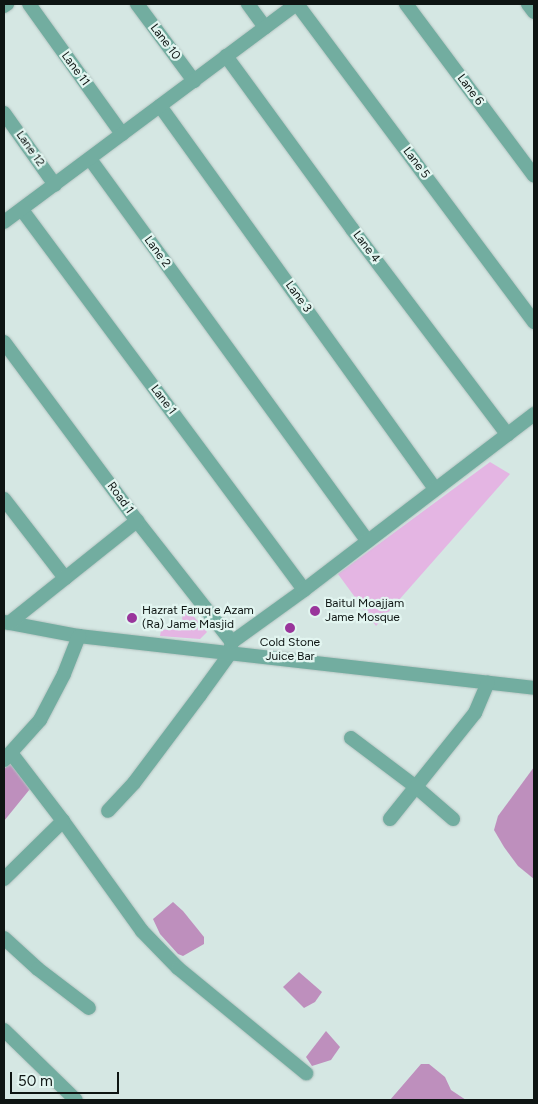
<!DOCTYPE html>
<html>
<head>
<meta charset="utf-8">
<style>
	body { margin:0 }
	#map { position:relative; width:538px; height:1104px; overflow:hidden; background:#d5e7e3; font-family:Figtree,sans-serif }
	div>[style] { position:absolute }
	.green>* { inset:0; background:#e4b5e3 }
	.water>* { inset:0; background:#be8fbd }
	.roads { filter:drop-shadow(0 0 1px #b5c5c2) drop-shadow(0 0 1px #b5c5c2) }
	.minor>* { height:14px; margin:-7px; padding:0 7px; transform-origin:7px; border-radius:7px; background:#72ada0 }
	.dots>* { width:14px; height:14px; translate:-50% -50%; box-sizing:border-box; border:2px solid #e2f5f0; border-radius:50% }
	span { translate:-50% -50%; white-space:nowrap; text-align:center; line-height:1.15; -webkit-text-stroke:4.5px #e2f5f0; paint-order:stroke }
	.street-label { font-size:12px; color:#0e1513 }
	.poi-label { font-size:12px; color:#0e1513 }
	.left { translate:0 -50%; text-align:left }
	.frame { position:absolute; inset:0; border:5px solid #0e1513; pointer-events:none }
	.scale { position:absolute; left:10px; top:1072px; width:109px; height:22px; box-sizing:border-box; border:2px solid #0e1513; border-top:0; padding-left:6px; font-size:15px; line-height:18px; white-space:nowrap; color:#0e1513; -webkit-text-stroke:4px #e2f5f0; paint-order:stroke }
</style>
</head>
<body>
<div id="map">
	<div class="green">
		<div style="clip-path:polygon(490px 462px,510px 474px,376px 626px,338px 574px)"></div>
		<div style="clip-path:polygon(183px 604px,207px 632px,200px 639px,160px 636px,161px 630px,174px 629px,182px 623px)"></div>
	</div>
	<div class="water">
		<div style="clip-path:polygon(10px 763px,30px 789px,4px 821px,4px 769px)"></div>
		<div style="clip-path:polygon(534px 767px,534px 879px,518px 866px,504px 847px,494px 830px,498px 816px)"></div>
		<div style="clip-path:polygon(173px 902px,183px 911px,204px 937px,204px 944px,183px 956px,178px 954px,160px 934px,153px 919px)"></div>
		<div style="clip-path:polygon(299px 972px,322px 992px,315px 1002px,304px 1008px,283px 987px)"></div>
		<div style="clip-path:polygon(326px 1031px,340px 1047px,331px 1060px,312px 1066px,306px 1057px)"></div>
		<div style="clip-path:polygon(421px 1064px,429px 1064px,445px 1077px,451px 1090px,466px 1100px,390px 1100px)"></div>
	</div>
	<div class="roads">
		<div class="minor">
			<div style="left:29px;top:4px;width:160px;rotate:54.4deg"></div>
			<div style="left:137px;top:4px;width:96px;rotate:53.5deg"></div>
			<div style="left:248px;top:4px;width:29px;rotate:54deg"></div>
			<div style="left:297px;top:4px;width:397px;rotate:53.3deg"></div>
			<div style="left:406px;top:4px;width:214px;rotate:53.3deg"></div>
			<div style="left:528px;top:4px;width:10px;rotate:53deg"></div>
			<div style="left:4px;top:6px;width:4px;rotate:-34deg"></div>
			<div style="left:226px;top:56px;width:214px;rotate:53.9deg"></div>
			<div style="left:352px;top:229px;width:258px;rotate:52.9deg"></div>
			<div style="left:160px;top:106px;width:471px;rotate:54.3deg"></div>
			<div style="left:4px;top:113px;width:88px;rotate:54.7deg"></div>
			<div style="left:90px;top:159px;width:472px;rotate:54deg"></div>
			<div style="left:22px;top:210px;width:473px;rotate:53.4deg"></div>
			<div style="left:4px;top:222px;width:364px;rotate:-36.7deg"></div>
			<div style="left:4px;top:342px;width:223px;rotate:53.4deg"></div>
			<div style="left:137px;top:521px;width:154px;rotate:51.9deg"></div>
			<div style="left:232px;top:642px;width:13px;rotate:103deg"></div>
			<div style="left:229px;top:655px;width:49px;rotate:125.9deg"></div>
			<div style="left:200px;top:695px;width:110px;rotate:126.9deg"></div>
			<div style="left:134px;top:783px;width:38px;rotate:133deg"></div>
			<div style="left:4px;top:499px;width:100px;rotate:52.3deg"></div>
			<div style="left:4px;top:622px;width:76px;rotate:10.6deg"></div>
			<div style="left:79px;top:636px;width:458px;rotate:6.5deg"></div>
			<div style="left:9px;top:623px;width:164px;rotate:-38.6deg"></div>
			<div style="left:232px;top:642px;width:89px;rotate:-35.8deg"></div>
			<div style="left:304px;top:590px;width:290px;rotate:-37.4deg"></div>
			<div style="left:351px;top:738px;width:81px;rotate:37deg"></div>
			<div style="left:416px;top:787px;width:49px;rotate:40.9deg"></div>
			<div style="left:11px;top:753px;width:86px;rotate:52.6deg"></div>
			<div style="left:63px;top:821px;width:135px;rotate:54.3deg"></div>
			<div style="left:142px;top:931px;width:52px;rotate:45.8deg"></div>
			<div style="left:178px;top:968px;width:166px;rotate:39.4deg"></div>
			<div style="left:4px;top:760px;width:54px;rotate:-48deg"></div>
			<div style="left:40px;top:720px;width:52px;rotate:-62.4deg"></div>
			<div style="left:64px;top:674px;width:41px;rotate:-68.5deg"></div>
			<div style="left:390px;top:819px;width:136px;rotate:-51.3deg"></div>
			<div style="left:475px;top:713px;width:33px;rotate:-67deg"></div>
			<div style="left:4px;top:879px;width:83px;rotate:-44.5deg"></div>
			<div style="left:4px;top:938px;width:46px;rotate:42.4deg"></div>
			<div style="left:38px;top:969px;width:64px;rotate:37.4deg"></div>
			<div style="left:4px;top:1030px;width:100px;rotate:44.2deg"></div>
		</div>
	</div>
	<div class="dots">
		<div style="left:315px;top:611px;background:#99359b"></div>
		<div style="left:132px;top:618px;background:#99359b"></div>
		<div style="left:290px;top:628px;background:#99359b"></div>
	</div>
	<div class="street-label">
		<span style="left:165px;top:42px;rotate:53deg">Lane 10</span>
		<span style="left:75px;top:69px;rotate:54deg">Lane 11</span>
		<span style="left:470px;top:90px;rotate:53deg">Lane 6</span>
		<span style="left:30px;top:149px;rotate:55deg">Lane 12</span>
		<span style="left:416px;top:163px;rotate:53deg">Lane 5</span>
		<span style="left:366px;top:247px;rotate:53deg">Lane 4</span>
		<span style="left:157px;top:252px;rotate:54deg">Lane 2</span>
		<span style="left:298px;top:297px;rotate:54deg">Lane 3</span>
		<span style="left:163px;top:400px;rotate:53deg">Lane 1</span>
		<span style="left:120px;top:498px;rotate:54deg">Road 1</span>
	</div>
	<div class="poi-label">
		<span class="left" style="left:325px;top:611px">Baitul Moajjam<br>Jame Mosque</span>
		<span class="left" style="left:142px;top:618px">Hazrat Faruq e Azam<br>(Ra) Jame Masjid</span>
		<span style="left:290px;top:650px">Cold Stone<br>Juice Bar</span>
	</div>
	<div class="frame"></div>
	<div class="scale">50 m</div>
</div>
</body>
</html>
